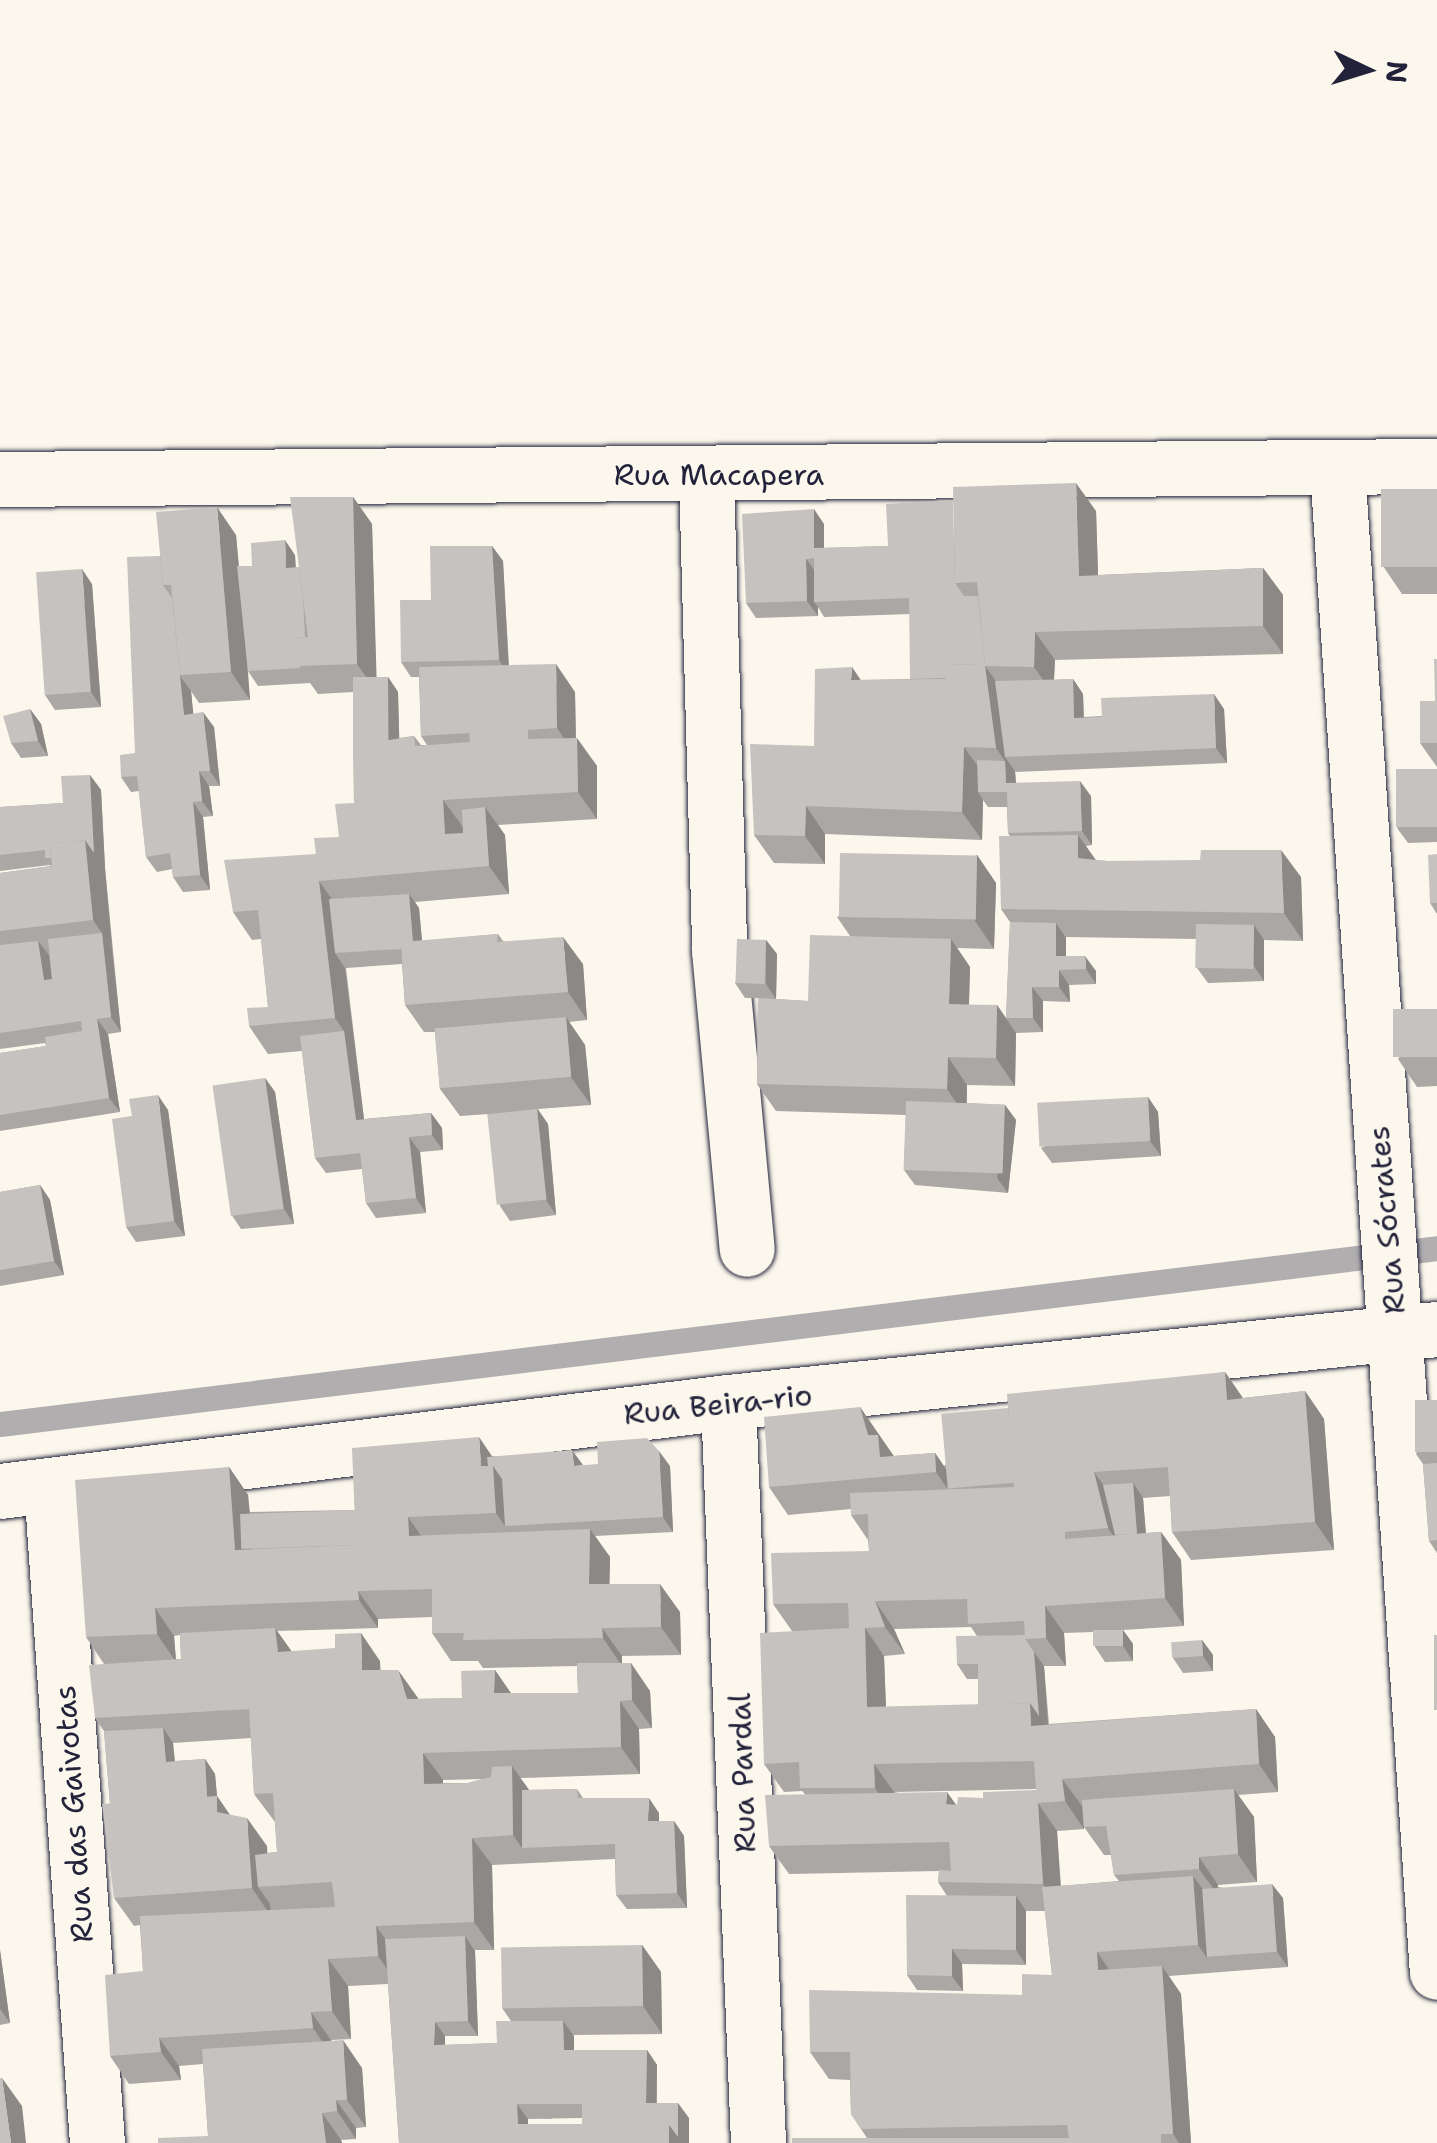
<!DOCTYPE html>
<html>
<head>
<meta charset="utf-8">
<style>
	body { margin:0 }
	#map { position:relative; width:1437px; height:2143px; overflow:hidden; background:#fbf7ec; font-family:"Shantell Sans",sans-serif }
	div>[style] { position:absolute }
	.stream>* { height:25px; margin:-12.5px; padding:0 12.5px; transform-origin:12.5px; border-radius:12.5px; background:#b1aeb0 }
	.roads { filter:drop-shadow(0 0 2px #22223b) drop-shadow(0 0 2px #22223b) }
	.street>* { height:55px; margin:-27.5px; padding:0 27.5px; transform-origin:27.5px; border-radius:27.5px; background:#fbf7ec }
	.wall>* { inset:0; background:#aaa7a5 }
	.shaded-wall>* { inset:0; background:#8b8886 }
	.building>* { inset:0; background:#c6c2c0; transform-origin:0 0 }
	span { translate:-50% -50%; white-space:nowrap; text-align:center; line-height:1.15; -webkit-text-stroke:9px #fbf7ec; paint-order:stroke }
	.street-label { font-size:30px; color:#22223b }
	.north { position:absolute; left:1317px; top:20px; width:100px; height:100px; -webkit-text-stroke:8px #fbf7ec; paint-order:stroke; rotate:94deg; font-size:28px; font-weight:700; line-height:40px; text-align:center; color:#22223b }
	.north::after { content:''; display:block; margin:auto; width:35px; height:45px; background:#22223b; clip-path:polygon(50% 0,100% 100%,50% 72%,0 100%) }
</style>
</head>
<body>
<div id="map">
	<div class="stream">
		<div style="left:0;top:1424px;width:1448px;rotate:-6.98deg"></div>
	</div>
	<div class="roads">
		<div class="street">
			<div style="left:1337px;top:468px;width:1507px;rotate:86.2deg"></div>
			<div style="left:706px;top:476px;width:474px;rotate:88.4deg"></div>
			<div style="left:719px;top:950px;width:300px;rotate:84.7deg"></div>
			<div style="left:0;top:479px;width:1437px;rotate:-0.52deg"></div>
			<div style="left:728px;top:1402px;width:742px;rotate:87.68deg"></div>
			<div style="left:51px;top:1485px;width:660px;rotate:86deg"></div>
			<div style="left:0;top:1491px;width:733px;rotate:-6.97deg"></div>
			<div style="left:728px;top:1402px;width:713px;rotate:-5.88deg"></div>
		</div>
	</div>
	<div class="wall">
		<div style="clip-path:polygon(1437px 489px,1437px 594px,1402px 594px,1383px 566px)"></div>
		<div style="clip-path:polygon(353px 497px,372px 524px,376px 677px,388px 677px,398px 692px,399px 738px,414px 736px,421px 745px,427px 745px,421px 736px,419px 677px,411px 677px,401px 662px,431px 600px,492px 546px,503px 561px,509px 665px,575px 692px,576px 738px,597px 766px,597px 819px,498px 825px,505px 835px,509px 894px,415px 902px,419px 908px,422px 941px,498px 934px,503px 941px,583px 964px,587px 1020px,569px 1022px,585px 1045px,591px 1105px,538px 1109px,548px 1124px,556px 1215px,510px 1221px,500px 1206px,488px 1114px,460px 1116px,440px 1089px,435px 1032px,424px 1032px,405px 1005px,402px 964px,346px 968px,364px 1119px,431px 1113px,442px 1128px,443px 1150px,420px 1152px,426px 1213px,376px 1218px,366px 1203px,362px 1169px,326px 1173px,315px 1158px,302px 1051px,268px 1054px,249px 1026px,268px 1007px,261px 939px,252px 940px,233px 912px,339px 837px,354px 803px,353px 692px,318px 694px,310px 683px,258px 686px,248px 671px,250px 700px,199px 703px,191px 691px,193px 714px,214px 727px,220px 786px,209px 786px,213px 816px,203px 817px,210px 890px,183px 892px,173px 877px,172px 869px,157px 872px,146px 857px,139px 791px,131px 792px,121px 777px,135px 753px,160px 556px,236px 535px,239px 566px,252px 566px,295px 555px,296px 568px,299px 567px)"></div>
		<div style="clip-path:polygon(1096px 511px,1098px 575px,1263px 568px,1283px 595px,1283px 654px,1055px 660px,1054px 680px,1073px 679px,1083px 694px,1084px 717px,1224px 709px,1227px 763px,1016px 772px,1015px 771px,1016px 783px,1091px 796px,1092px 845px,1086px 846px,1095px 860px,1301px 877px,1303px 941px,1264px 940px,1264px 981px,1208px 983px,1197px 968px,1196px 939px,1066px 937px,1066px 956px,1096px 971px,1096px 984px,1069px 985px,1070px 1002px,1043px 1001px,1043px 1032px,1016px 1033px,1015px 1086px,967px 1085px,967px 1103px,1005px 1105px,1016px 1120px,1008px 1193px,915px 1185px,904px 1170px,906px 1115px,776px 1111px,757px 1084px,758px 998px,745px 998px,735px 983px,766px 940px,777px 954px,776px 999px,808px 1001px,850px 936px,837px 917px,977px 855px,996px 883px,994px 949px,957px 948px,970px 967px,969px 1005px,997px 1005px,1006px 1018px,1010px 922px,1001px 909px,1010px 836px,1008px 833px,1007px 807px,988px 807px,983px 800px,982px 840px,825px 834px,825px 864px,774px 863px,754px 835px,860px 680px,911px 679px,910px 614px,824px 617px,818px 607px,818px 616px,756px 618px,746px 603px,824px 524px,824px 548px,888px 546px)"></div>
		<div style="clip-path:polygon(92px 584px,101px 707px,55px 710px,45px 695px)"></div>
		<div style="clip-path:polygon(1437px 659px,1437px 767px,1420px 743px,1435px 701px)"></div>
		<div style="clip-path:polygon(30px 709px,41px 724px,48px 756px,21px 758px,11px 743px)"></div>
		<div style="clip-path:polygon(1437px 769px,1437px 842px,1408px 843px,1397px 828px)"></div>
		<div style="clip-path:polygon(90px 775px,101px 790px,105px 868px,121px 1032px,108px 1034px,120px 1112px,0 1131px,0 1053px,46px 1046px,45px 1043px,0 1049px,0 873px,51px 866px,50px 865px,0 871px,0 807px,63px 803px)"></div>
		<div style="clip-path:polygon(1437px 854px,1437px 914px,1430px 903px)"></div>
		<div style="clip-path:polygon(1437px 1009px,1437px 1086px,1417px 1087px,1398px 1059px)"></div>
		<div style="clip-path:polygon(265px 1078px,275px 1092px,294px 1224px,241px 1229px,231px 1214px)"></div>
		<div style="clip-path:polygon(1148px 1097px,1158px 1112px,1161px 1156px,1052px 1163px,1041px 1148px)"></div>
		<div style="clip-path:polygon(168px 1110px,185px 1236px,136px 1242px,126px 1227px,132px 1116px)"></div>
		<div style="clip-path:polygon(40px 1185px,50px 1200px,64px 1275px,0 1286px,0 1192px)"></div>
		<div style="clip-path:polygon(evenodd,1225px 1372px,1243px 1398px,1305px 1391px,1324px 1419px,1334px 1550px,1191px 1560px,1172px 1532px,1170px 1496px,1143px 1498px,1146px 1533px,1161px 1532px,1181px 1560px,1184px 1626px,1123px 1630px,1133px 1644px,1133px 1661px,1105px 1662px,1095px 1647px,1093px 1632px,1064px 1633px,1066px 1666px,1044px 1666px,1049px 1724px,1256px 1709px,1275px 1737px,1278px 1792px,1238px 1795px,1254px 1817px,1257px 1882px,1218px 1885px,1218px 1887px,1283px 1898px,1288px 1967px,1169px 1976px,1181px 1994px,1191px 2143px,792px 2143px,867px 2138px,851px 2114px,850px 2080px,829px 2079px,810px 2052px,1022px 1995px,1052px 1975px,1045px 1911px,1026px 1911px,1026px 1965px,962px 1964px,963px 1991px,917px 1990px,907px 1975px,947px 1896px,938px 1882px,939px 1871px,789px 1874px,769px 1846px,805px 1794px,802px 1791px,784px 1792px,764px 1764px,792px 1631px,773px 1604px,869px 1551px,868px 1540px,851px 1515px,851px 1509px,788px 1515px,769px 1487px,860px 1407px,893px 1456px,935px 1453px,944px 1466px,1008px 1408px,1225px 1372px,971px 1627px,977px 1636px,957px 1664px,967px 1679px,978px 1679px,978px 1705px,886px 1707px,884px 1656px,905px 1654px,894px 1629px,971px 1627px,1225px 1372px,1036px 1789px,1036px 1790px,983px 1798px,956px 1805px,894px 1792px,1036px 1789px,1225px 1372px,1082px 1806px,1084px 1827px,1104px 1855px,1111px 1855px,1114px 1875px,1119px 1881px,1061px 1886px,1057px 1831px,1084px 1829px,1082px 1806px)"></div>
		<div style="clip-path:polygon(1437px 1400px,1437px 1553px,1429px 1541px,1423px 1464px,1416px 1454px)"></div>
		<div style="clip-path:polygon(evenodd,492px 1456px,583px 1466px,670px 1466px,673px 1532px,595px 1536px,610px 1557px,609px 1584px,680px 1612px,681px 1655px,622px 1656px,622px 1663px,650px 1691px,652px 1728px,639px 1729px,640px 1774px,520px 1778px,529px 1790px,577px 1789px,583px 1798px,659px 1813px,659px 1821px,674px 1821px,684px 1836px,687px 1908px,627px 1909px,616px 1895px,615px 1859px,492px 1865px,494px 1950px,475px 1950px,478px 2036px,445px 2036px,445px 2045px,497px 2043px,511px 2021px,502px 2008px,642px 1945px,661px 1972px,662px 2034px,573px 2035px,574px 2050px,647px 2050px,657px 2065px,657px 2103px,689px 2118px,399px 2143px,388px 1984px,348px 1986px,351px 2039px,331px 2040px,362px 2068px,366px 2127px,356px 2128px,356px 2139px,341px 2140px,342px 2143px,158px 2143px,208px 2136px,203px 2064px,179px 2066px,181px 2080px,129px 2084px,110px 2056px,143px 1971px,140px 1925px,134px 1926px,114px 1898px,110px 1804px,104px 1731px,95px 1718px,104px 1664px,86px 1637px,229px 1467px,248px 1495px,250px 1512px,355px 1510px,492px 1456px,432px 1617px,432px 1633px,451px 1661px,478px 1661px,483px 1668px,577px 1666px,578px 1693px,511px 1693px,495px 1670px,462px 1698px,418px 1699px,380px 1670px,380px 1661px,291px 1651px,277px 1631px,378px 1628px,378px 1619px,432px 1617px,492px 1456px,180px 1635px,181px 1659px,176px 1659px,174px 1636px,180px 1635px,492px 1456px,251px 1738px,254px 1794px,275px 1822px,277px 1852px,267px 1853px,267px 1846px,230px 1815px,217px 1796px,215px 1774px,205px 1759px,175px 1761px,173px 1743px,251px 1738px,492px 1456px,483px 1779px,468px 1783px,443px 1783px,443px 1780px,483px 1779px,492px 1456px,582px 2118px,582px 2124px,528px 2124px,528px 2119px,582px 2118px)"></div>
		<div style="clip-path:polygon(1202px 1640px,1213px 1655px,1213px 1671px,1183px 1673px,1173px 1658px)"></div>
		<div style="clip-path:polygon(0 1950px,10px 2023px,0 2025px)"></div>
	</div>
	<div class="shaded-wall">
		<div style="clip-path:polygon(1076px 483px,1096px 511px,1099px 604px,1079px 576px)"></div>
		<div style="clip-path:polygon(353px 497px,372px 524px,377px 692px,357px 664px)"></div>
		<div style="clip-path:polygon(217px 507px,236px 535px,250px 700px,231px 672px)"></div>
		<div style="clip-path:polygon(814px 509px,824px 524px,824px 563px,814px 548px)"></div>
		<div style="clip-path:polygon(285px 540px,295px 555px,296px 583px,286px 568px)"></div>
		<div style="clip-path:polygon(492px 546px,503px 561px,509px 675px,499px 660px)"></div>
		<div style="clip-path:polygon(806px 559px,817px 574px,814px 602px,818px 607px,818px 616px,807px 601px)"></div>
		<div style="clip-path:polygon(1263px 568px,1283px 595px,1283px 654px,1263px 626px)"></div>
		<div style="clip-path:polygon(82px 569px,92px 584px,101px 707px,91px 692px)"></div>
		<div style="clip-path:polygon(1035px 632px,1055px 660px,1053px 694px,1034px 667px)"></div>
		<div style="clip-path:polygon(556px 664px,575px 692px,576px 756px,557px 728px)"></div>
		<div style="clip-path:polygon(985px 666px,1005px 694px,1005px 757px,1015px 771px,1017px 798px,1006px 783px,1005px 761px,996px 748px)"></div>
		<div style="clip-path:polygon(852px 667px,871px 695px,851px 680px)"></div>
		<div style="clip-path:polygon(180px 676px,191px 691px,195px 730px,184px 715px)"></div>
		<div style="clip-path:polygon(388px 677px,398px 692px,400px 765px,389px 750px)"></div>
		<div style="clip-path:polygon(1073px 679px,1083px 694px,1084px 732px,1074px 718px)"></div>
		<div style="clip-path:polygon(1214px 694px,1224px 709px,1227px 763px,1216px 748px)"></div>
		<div style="clip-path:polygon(30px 709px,41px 724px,48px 756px,38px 741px)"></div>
		<div style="clip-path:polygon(203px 712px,214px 727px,220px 786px,210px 771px)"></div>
		<div style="clip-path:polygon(577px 738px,597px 766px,597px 819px,578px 792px)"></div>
		<div style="clip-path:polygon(964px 747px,984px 775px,978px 792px,983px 800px,982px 840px,962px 812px)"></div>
		<div style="clip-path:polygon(199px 771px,209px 786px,213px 816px,202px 801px)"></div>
		<div style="clip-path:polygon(90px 775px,101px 790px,105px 868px,112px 948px,93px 920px,85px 840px)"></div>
		<div style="clip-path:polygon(1080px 781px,1091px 796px,1092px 845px,1082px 831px)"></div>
		<div style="clip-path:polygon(443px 800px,463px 827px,464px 862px,445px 834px)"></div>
		<div style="clip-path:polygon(193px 802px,203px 817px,210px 890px,200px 875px)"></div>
		<div style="clip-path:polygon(806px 806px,825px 834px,825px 864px,805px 836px)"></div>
		<div style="clip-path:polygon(485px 807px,505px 835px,509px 894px,489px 866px)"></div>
		<div style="clip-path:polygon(1078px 835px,1098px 863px,1078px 858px)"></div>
		<div style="clip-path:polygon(1281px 850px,1301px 877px,1303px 941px,1284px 913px)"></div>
		<div style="clip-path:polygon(977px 855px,996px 883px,994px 949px,975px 921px)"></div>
		<div style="clip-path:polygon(319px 881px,339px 909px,335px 953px,345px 968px,366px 1135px,356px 1120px,344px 1031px,335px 1018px)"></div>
		<div style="clip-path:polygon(409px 894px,419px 908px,424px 963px,413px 948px)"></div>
		<div style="clip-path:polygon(1056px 923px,1066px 938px,1066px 971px,1056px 956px)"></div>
		<div style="clip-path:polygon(1254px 925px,1264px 940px,1264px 981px,1254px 966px)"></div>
		<div style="clip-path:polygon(102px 933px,112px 948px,121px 1032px,111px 1017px)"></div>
		<div style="clip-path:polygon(563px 937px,583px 964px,587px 1020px,568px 992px)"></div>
		<div style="clip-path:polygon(951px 939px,970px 967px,968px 1032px,949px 1004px)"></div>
		<div style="clip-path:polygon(766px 940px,777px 954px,776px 999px,766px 984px)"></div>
		<div style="clip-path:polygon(38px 941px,49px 955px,54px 995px,44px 980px)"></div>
		<div style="clip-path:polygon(1085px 956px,1096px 971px,1096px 984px,1086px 969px)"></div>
		<div style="clip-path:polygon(1059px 970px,1069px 985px,1070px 1002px,1059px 987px)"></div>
		<div style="clip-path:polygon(1032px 987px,1043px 1001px,1043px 1032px,1033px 1018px)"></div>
		<div style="clip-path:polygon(997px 1005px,1016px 1033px,1015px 1086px,996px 1058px)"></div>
		<div style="clip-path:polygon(566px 1017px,585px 1045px,591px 1105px,571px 1077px)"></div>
		<div style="clip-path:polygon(97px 1019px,108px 1034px,120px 1112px,109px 1098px)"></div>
		<div style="clip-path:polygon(948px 1057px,967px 1085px,966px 1117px,947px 1089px)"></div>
		<div style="clip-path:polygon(265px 1078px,275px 1092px,294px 1224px,284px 1209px)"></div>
		<div style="clip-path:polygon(158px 1095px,168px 1110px,185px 1236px,174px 1221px)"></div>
		<div style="clip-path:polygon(1148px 1097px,1158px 1112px,1161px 1156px,1150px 1141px)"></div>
		<div style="clip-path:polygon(1005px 1105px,1016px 1120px,1008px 1193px,997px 1178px)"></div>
		<div style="clip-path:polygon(537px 1109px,548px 1124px,556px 1215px,546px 1200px)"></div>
		<div style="clip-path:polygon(431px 1113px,442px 1128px,443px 1150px,432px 1135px)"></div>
		<div style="clip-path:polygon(409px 1137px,420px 1152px,426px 1213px,416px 1198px)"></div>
		<div style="clip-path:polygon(40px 1185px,50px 1200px,64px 1275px,54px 1261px)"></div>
		<div style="clip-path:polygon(1225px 1372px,1244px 1400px,1227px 1400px)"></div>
		<div style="clip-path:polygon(1305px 1391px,1324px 1419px,1334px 1550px,1315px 1522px)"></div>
		<div style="clip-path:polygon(860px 1407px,898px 1462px,880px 1457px,868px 1435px)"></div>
		<div style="clip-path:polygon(479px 1437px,498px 1465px,512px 1494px,505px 1526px,496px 1513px,481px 1466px)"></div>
		<div style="clip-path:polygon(572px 1450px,583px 1465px,574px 1466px)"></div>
		<div style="clip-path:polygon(659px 1451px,670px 1466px,673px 1532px,663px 1517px)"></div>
		<div style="clip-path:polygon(935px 1453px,954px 1481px,947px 1488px,936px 1472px)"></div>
		<div style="clip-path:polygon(229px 1467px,248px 1495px,253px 1563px,235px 1550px)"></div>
		<div style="clip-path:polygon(1094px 1472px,1114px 1500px,1122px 1549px,1108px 1528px)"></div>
		<div style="clip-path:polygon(1133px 1483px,1143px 1498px,1148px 1563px,1138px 1548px)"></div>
		<div style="clip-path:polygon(408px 1517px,427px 1544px,409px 1536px)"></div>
		<div style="clip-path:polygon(590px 1529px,610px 1557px,609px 1612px,589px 1584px)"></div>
		<div style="clip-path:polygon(1161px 1532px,1181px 1560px,1184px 1626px,1165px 1598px)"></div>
		<div style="clip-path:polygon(660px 1584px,680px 1612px,681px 1655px,661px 1627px)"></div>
		<div style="clip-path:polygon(358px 1591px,378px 1619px,378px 1628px,359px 1600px)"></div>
		<div style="clip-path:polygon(875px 1601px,894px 1629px,905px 1654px,885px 1627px)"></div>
		<div style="clip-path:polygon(1045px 1606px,1064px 1633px,1066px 1666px,1046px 1638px)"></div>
		<div style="clip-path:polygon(155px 1608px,174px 1636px,176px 1662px,157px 1634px)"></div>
		<div style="clip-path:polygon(275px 1628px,295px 1656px,278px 1652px)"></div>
		<div style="clip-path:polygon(602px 1628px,622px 1656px,622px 1666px,603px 1638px)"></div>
		<div style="clip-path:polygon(865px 1628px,884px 1656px,887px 1735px,867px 1707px)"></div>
		<div style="clip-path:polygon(1123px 1630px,1133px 1644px,1133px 1661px,1123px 1646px)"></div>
		<div style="clip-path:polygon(361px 1633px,380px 1661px,382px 1698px,362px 1670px)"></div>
		<div style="clip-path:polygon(1202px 1640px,1213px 1655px,1213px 1671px,1203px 1656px)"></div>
		<div style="clip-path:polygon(1034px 1652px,1044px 1666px,1050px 1754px,1031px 1726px,1030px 1703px)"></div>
		<div style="clip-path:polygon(631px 1663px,650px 1691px,652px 1728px,632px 1700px)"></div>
		<div style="clip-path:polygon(398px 1670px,418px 1698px,426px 1727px,407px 1699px)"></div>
		<div style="clip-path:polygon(495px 1670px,514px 1698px,494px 1693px)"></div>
		<div style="clip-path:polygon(620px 1701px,639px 1729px,640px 1774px,621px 1747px)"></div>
		<div style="clip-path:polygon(1256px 1709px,1275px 1737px,1278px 1792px,1259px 1764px)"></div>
		<div style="clip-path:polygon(163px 1728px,173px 1743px,176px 1777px,166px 1762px)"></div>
		<div style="clip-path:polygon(423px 1753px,443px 1780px,443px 1811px,424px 1784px)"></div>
		<div style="clip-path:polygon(205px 1759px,215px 1774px,217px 1796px,236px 1824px,208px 1810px)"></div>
		<div style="clip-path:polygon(874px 1764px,894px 1792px,895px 1816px,875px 1788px)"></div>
		<div style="clip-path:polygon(512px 1766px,532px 1794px,522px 1848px,513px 1835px)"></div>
		<div style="clip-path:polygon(1062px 1779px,1082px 1806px,1084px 1829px,1065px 1801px)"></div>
		<div style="clip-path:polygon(1234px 1789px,1254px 1817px,1257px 1882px,1238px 1854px)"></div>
		<div style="clip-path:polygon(947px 1792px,967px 1820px,946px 1804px)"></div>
		<div style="clip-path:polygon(649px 1798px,659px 1813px,659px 1836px,648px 1821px)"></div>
		<div style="clip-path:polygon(1038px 1803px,1057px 1831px,1062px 1911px,1043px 1884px)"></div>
		<div style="clip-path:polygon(247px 1818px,267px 1846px,269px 1886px,258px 1887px,270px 1904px,271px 1916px,252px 1888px)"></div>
		<div style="clip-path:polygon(674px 1821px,684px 1836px,687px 1908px,677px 1893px)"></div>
		<div style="clip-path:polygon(472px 1838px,492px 1865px,494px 1950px,474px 1922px)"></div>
		<div style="clip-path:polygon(1199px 1857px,1218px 1885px,1219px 1896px,1199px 1869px)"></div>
		<div style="clip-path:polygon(1193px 1876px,1213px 1903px,1207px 1958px,1198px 1945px)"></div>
		<div style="clip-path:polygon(1272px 1884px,1283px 1898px,1288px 1967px,1277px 1952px)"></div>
		<div style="clip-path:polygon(1016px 1896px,1026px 1911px,1026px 1965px,1016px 1950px)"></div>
		<div style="clip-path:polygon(376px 1926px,396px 1954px,398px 1984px,378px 1956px)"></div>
		<div style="clip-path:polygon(465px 1936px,475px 1951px,478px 2036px,468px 2021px)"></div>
		<div style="clip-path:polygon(642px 1945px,661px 1972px,662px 2034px,643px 2006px)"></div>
		<div style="clip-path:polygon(952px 1949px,962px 1964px,963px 1991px,952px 1976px)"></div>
		<div style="clip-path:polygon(0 1950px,10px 2023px,0 2009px)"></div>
		<div style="clip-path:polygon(1097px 1952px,1116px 1980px,1098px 1970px)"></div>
		<div style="clip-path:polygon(328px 1959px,348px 1986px,351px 2039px,332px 2011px)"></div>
		<div style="clip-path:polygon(1162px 1966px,1181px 1994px,1191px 2143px,1179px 2143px,1173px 2134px)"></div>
		<div style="clip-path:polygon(311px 2012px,331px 2040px,332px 2056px,313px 2028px)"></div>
		<div style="clip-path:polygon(563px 2021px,574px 2036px,574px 2065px,564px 2050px)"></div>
		<div style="clip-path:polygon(435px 2022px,445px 2036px,445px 2060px,434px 2045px)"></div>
		<div style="clip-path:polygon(159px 2038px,179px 2066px,181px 2080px,161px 2052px)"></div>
		<div style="clip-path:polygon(343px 2040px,362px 2068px,366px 2127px,347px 2100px)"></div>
		<div style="clip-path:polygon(647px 2050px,657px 2065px,656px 2118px,646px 2103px)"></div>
		<div style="clip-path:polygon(2px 2078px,22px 2106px,26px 2143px,11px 2143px)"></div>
		<div style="clip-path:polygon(336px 2100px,356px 2128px,356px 2139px,337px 2111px)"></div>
		<div style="clip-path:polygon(678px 2103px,689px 2118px,689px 2143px,669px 2143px,669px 2125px)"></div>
		<div style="clip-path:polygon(517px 2104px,528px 2119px,528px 2143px,518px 2136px)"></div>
		<div style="clip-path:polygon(322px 2113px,341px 2140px,342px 2143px,326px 2143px)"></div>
	</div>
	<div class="building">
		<div style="clip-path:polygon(1076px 483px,1079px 576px,1263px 568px,1263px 626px,1035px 632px,1034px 667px,985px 666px,996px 748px,964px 747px,962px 812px,806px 806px,805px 836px,754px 835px,750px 744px,814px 746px,815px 669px,852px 667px,851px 680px,946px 679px,946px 665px,985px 664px,977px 582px,955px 583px,953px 487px)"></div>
		<div style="left:1437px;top:489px;width:78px;height:56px;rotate:90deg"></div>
		<div style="clip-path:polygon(290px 497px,353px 497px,357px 664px,298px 666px,296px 638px,308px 637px)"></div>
		<div style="clip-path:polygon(953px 500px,955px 583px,964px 596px,978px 596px,985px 664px,946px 665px,946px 678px,910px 679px,909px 598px,814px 602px,814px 558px,806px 559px,807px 601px,746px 603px,742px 514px,814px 509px,814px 548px,888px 546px,886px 504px)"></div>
		<div style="clip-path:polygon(217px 507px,231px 672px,180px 675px,171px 585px,163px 585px,156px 512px)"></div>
		<div style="clip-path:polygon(285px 540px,286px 568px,299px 567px,303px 599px,305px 637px,296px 638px,300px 668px,248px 671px,237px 566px,252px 566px,251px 543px)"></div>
		<div style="clip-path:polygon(430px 546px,492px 546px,499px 660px,401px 662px,400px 600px,431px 600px)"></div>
		<div style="clip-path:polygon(160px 556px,163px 585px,172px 598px,184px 715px,203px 712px,210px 771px,199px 771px,202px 801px,193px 802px,200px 875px,173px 877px,170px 853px,146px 857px,137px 776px,121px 777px,120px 755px,135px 753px,127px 557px)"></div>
		<div style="left:82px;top:569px;width:123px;height:46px;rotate:86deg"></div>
		<div style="clip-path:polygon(1434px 659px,1437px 659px,1437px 743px,1420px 743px,1420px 701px,1435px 701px)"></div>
		<div style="clip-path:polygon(556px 664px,557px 728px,528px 730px,528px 739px,577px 738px,578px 792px,443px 800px,445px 834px,463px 833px,462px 810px,485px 807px,489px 866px,319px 881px,335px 1018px,249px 1026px,247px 1008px,268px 1007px,258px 910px,233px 912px,224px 860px,316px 854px,314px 838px,339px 837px,335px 804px,354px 803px,353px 746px,414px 736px,415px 746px,470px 742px,469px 733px,421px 736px,419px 667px)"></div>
		<div style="left:353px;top:677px;width:35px;height:69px"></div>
		<div style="clip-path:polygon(1073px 679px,1074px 718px,1102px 717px,1101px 698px,1214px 694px,1216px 748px,1005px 757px,995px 681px)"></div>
		<div style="clip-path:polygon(30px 709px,38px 741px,11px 743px,3px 716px)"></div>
		<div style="clip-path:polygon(977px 760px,1005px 761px,1006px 783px,1080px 781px,1082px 831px,1008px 833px,1007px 792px,978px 792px)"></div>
		<div style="left:1437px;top:769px;width:58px;height:41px;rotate:90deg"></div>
		<div style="clip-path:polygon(90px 775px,94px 853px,85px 840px,50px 844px,51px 858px,45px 858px,45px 850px,0 855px,0 807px,63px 803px,61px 776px)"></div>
		<div style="clip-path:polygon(1078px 835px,1078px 858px,1106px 861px,1200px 860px,1201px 850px,1281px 850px,1284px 913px,1001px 909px,999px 836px)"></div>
		<div style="clip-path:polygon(85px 840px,93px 920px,0 931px,0 873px,52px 866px,50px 844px)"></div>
		<div style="left:840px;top:853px;width:137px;height:64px;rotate:1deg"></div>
		<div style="clip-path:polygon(1437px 854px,1437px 903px,1430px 903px,1428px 855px)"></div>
		<div style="clip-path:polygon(409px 894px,413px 942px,401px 942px,401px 949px,335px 953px,329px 899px)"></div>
		<div style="clip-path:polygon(1010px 922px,1056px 923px,1056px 956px,1085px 956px,1086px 969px,1059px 970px,1059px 987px,1032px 987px,1033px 1018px,1006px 1018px)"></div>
		<div style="left:1196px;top:924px;width:58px;height:44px;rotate:1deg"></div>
		<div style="clip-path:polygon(102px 933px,111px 1017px,97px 1019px,109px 1098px,0 1115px,0 1053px,46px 1046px,45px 1037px,82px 1031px,81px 1021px,0 1033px,0 945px,38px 941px,44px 980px,52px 979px,48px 939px)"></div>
		<div style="clip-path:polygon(498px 934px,497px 942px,563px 937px,568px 992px,405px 1005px,401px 942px)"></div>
		<div style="clip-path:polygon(810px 935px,951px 939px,949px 1004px,997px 1005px,996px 1058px,948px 1057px,947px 1089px,757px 1084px,758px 998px,808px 1001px)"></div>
		<div style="left:737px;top:939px;width:29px;height:44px;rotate:2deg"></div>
		<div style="left:1437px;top:1009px;width:48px;height:44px;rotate:90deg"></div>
		<div style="left:566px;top:1017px;width:60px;height:132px;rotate:85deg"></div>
		<div style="clip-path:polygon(344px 1031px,356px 1120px,431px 1113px,432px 1135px,409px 1137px,416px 1198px,366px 1203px,360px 1153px,315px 1158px,300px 1036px)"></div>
		<div style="left:265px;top:1078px;width:132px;height:53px;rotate:82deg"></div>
		<div style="clip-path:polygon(158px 1095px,174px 1221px,126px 1227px,112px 1119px,132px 1116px,129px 1099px)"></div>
		<div style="left:1148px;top:1097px;width:44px;height:111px;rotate:87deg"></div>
		<div style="left:906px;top:1101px;width:99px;height:69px;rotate:2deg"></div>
		<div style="left:537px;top:1109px;width:91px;height:50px;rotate:84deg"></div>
		<div style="clip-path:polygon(40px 1185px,54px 1261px,0 1270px,0 1192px)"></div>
		<div style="clip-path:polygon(1225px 1372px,1227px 1400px,1305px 1391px,1315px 1522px,1172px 1532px,1168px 1467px,1094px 1472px,1108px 1528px,1065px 1532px,1065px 1539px,1161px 1532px,1165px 1598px,1045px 1606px,1046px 1638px,1025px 1639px,1024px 1621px,968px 1624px,967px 1599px,875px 1601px,885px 1627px,865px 1628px,867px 1707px,1030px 1703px,1031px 1726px,1256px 1709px,1259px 1764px,1062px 1779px,1065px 1801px,1038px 1803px,1043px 1884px,938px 1882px,939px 1870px,951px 1871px,949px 1842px,769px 1846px,765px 1795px,947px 1792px,946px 1804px,957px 1805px,958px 1797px,983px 1798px,983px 1792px,1036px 1790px,1034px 1761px,874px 1764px,875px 1788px,800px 1788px,799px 1762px,764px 1764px,760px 1633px,849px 1628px,848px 1603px,773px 1604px,771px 1553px,869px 1551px,868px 1514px,851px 1515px,850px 1493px,1014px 1487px,1007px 1394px)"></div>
		<div style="left:1437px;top:1400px;width:52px;height:22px;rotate:90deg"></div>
		<div style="clip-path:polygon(860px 1407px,868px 1435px,878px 1435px,880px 1457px,935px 1453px,936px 1472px,769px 1487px,764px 1417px)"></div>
		<div style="left:1008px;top:1408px;width:75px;height:67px;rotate:85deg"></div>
		<div style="clip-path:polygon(479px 1437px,481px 1466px,493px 1466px,496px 1513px,408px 1517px,409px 1536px,590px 1529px,589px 1584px,660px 1584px,661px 1627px,602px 1628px,603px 1638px,463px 1640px,464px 1633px,432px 1633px,432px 1589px,358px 1591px,359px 1600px,155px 1608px,157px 1634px,86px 1637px,75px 1480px,229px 1467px,235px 1550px,356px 1545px,352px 1448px)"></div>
		<div style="clip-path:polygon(647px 1438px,659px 1451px,663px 1517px,505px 1526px,502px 1479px,493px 1466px,488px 1466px,487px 1457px,572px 1450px,574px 1466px,598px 1464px,597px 1442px)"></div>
		<div style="clip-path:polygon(1437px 1463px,1437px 1540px,1429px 1541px,1423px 1464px)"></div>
		<div style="clip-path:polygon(1133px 1483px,1137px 1534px,1115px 1535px,1103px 1485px)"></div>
		<div style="left:355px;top:1510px;width:35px;height:115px;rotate:88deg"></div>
		<div style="clip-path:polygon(275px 1628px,278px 1652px,335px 1648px,335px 1634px,361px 1633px,362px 1670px,398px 1670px,407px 1699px,462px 1698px,461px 1671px,495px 1670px,494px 1693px,578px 1693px,577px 1663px,631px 1663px,632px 1700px,620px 1701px,621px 1747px,423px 1753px,424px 1784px,468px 1783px,491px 1777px,492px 1767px,512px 1766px,513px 1835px,472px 1838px,474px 1922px,376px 1926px,378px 1956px,328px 1959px,332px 2011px,311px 2012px,313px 2028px,159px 2038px,161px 2052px,110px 2056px,105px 1975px,143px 1971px,140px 1916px,335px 1907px,332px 1882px,258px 1887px,255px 1855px,277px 1852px,273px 1793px,254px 1794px,249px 1709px,95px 1718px,89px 1665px,181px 1659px,180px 1633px)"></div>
		<div style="left:1123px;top:1630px;width:16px;height:30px;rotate:90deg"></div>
		<div style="clip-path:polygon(1025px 1635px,1025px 1639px,1034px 1652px,1039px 1716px,1030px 1703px,978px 1705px,978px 1664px,957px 1664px,956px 1636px)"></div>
		<div style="left:1434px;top:1635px;width:3px;height:75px"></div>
		<div style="left:1202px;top:1640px;width:16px;height:31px;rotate:86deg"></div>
		<div style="clip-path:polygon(163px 1728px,166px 1762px,205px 1759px,207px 1797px,110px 1804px,104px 1731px)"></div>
		<div style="clip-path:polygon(577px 1789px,578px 1798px,649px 1798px,648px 1821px,674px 1821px,677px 1893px,616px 1895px,615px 1844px,522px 1848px,522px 1790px)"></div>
		<div style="clip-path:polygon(1234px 1789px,1238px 1854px,1199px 1857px,1199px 1869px,1114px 1875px,1106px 1826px,1084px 1827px,1082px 1800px)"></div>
		<div style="clip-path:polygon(217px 1796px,217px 1812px,247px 1818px,252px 1888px,114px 1898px,102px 1804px)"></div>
		<div style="clip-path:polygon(1193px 1876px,1198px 1945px,1097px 1952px,1098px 1970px,1162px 1966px,1173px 2134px,1161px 2134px,1161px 2143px,792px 2143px,792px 2138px,1069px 2138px,1067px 2125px,861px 2129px,851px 2114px,850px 2052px,810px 2052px,809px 1990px,1022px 1995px,1022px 1974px,1052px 1975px,1042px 1887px)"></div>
		<div style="left:1272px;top:1884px;width:68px;height:70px;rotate:86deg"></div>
		<div style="clip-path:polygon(906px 1895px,1016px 1896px,1016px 1950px,952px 1949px,952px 1976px,907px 1975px)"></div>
		<div style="clip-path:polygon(465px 1936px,468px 2021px,435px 2022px,434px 2045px,497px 2043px,496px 2021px,563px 2021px,564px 2050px,647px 2050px,646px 2103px,678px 2103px,678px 2137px,669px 2125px,582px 2124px,582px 2104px,517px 2104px,518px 2124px,443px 2124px,443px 2143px,399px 2143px,385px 1939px)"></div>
		<div style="left:642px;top:1945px;width:61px;height:141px;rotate:89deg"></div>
		<div style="clip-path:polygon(343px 2040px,347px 2100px,336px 2100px,337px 2111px,322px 2113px,326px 2143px,158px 2143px,158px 2138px,208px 2136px,202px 2049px)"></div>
		<div style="clip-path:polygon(0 2078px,2px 2078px,11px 2143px,0 2143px)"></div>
		<div style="left:443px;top:2124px;width:226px;height:19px"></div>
	</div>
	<div class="street-label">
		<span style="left:719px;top:475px">Rua Macapera</span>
		<span style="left:1387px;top:1220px;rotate:-95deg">Rua Sócrates</span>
		<span style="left:718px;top:1405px;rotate:-6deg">Rua Beira-rio</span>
		<span style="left:743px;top:1773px;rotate:-92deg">Rua Pardal</span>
		<span style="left:74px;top:1814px;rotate:-94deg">Rua das Gaivotas</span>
	</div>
	<div class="north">N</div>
</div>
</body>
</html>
